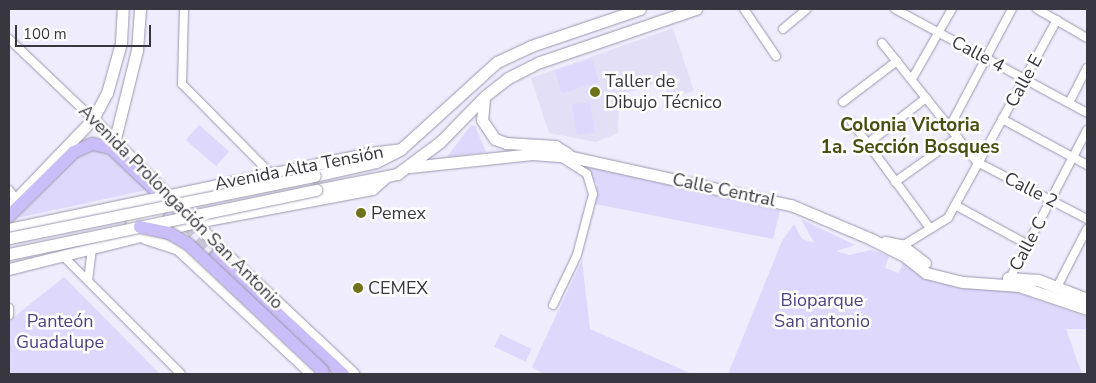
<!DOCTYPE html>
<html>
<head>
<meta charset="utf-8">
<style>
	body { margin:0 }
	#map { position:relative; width:1096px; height:383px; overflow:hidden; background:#efecfe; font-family:"Nunito Sans",sans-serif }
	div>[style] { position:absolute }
	.built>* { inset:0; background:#e3dff7 }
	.green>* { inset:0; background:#ded8fc; transform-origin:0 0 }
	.primary-tunnel>* { height:12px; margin-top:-6px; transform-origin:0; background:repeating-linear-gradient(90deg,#cac8d8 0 12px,transparent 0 18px) }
	.roads { filter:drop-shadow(0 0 1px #9b97ac) drop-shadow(0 0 1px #9b97ac) }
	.street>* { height:8px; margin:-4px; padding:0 4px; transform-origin:4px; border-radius:4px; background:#fff }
	.secondary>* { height:11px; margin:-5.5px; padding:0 5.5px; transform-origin:5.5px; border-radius:5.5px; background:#fff }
	.primary>* { height:12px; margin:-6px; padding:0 6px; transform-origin:6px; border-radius:6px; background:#cabdf8 }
	.bridges { filter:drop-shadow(0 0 1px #9b97ac) drop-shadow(0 0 1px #9b97ac) }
	.secondary-bridge>* { height:11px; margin:-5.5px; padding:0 5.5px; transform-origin:5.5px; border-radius:5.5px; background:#fff }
	.primary-bridge>* { height:12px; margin:-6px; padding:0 6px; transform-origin:6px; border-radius:6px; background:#cabdf8 }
	.dots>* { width:14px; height:14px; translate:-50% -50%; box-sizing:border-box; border:2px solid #fff; border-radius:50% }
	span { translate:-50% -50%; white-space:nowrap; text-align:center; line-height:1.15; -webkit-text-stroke:5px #fff; paint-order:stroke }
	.street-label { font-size:18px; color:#383740 }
	.poi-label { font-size:18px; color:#383740 }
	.left { translate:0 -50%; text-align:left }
	.park-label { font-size:18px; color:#514282 }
	.neighbourhood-label { font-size:19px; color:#4b4e12; font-weight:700 }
	.frame { position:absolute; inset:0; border:10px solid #383740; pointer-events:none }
	.scale { position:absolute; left:15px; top:25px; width:136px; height:22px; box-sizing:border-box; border:2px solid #383740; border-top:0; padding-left:6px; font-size:15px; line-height:18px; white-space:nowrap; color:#383740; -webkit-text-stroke:4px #fff; paint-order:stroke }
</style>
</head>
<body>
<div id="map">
	<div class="built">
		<div style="clip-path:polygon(673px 28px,694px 91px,668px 99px,664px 80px,619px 96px,618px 133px,596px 142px,549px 133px,531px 78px)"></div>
	</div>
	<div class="green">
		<div style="left:592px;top:59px;width:24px;height:39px;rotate:73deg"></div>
		<div style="left:590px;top:102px;width:31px;height:18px;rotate:81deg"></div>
		<div style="left:199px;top:125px;width:40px;height:20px;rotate:41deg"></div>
		<div style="clip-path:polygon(471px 125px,475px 126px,486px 152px,447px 157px)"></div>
		<div style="clip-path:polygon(94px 150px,113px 157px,147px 190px,17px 218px,77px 158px)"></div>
		<div style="clip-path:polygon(583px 165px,780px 211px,773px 239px,595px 204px,597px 184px)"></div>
		<div style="clip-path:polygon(801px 219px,855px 245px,836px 251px,849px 255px,871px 250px,889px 256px,885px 268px,899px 273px,904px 260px,985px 287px,1016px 292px,1087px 317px,1087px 329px,1066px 329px,1082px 374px,728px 374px,782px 241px,794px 224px,802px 239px,814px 243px)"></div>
		<div style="clip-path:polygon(582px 260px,590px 329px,692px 374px,544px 374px,532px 367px)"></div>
		<div style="clip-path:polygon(64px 277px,160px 374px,9px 374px,9px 321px)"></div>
		<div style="left:500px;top:334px;width:35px;height:14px;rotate:25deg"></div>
	</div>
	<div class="primary-tunnel">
		<div style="left:162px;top:198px;width:80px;rotate:47.5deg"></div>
	</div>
	<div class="roads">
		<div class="street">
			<div style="left:184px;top:9px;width:75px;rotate:91.5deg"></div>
			<div style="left:182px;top:84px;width:127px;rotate:45.3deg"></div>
			<div style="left:744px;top:9px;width:57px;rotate:55.8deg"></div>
			<div style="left:895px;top:9px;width:218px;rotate:28.4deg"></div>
			<div style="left:1037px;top:9px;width:58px;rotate:30.1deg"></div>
			<div style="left:783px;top:29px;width:31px;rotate:-40deg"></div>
			<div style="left:9px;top:39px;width:116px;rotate:43.6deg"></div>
			<div style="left:882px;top:43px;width:152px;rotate:51.4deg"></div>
			<div style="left:977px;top:162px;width:124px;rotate:27.4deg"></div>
			<div style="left:912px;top:79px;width:81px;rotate:-60.3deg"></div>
			<div style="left:843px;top:102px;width:68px;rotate:-37.2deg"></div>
			<div style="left:1069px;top:103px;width:39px;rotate:-63deg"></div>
			<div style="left:1002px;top:119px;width:97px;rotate:28.4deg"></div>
			<div style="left:851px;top:121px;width:133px;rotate:53.6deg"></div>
			<div style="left:949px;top:128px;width:135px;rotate:-62.1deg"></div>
			<div style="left:867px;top:144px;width:75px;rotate:-37.9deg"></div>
			<div style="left:895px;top:182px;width:77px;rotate:-35.5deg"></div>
			<div style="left:9px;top:190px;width:11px;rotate:52deg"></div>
			<div style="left:955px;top:205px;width:83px;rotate:28.7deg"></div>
			<div style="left:899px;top:248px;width:57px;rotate:-31.5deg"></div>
			<div style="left:948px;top:218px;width:226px;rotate:-61.2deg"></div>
			<div style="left:64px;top:257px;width:165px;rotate:45deg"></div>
			<div style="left:1010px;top:278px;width:167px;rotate:-62.5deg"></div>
			<div style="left:88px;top:281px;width:31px;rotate:-83deg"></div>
			<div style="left:1057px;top:287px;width:65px;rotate:-62.7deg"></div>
			<div style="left:553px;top:305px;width:55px;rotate:-64.4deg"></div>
			<div style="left:577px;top:255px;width:63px;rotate:-75.3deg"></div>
			<div style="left:593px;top:194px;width:21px;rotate:-107deg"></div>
			<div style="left:587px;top:174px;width:30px;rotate:-147deg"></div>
			<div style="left:9px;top:308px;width:7px;rotate:90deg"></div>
		</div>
		<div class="secondary">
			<div style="left:484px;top:98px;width:22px;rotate:95deg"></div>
			<div style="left:482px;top:120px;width:23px;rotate:56deg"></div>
			<div style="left:495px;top:139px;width:12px;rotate:20deg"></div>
			<div style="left:506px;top:143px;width:49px;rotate:3.5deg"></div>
			<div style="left:555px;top:146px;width:15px;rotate:32deg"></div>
			<div style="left:93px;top:119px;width:190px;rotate:45.4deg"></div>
			<div style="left:226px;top:254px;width:175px;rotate:43.2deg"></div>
			<div style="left:115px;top:139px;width:92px;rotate:-76.1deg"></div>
			<div style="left:137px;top:50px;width:41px;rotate:-85.8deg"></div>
			<div style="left:410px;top:167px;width:123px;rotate:-6.1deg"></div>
			<div style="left:532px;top:154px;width:40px;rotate:4.3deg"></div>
			<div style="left:572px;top:157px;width:224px;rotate:12.4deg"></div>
			<div style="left:791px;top:205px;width:87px;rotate:23deg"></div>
			<div style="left:871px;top:239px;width:36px;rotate:27deg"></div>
			<div style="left:903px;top:255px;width:29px;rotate:38deg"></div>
			<div style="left:926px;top:273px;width:38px;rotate:14deg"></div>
			<div style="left:963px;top:282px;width:56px;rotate:4.1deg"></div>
			<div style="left:1019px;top:286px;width:72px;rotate:18.7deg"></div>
			<div style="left:315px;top:176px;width:63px;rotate:-12.9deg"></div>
			<div style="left:376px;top:162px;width:28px;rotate:-27deg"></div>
			<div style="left:401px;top:149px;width:130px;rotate:-42.2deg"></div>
			<div style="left:497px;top:62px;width:38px;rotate:-25deg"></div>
			<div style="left:531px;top:46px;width:115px;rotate:-18.7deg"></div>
			<div style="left:316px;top:190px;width:83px;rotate:-11.2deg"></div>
			<div style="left:397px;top:174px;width:54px;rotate:-36.7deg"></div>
			<div style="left:440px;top:142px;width:64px;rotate:-45.6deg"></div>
			<div style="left:485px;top:96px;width:29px;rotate:-38deg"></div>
			<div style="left:508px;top:78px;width:36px;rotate:-27deg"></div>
			<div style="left:540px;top:62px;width:165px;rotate:-18.8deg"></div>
			<div style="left:9px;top:212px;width:15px;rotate:-62deg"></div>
			<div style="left:16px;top:199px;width:111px;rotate:-46.1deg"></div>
			<div style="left:93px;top:119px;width:30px;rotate:-62deg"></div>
			<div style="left:107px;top:93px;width:52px;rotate:-74.4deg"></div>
			<div style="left:121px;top:43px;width:34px;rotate:-87deg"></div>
			<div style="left:131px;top:224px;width:23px;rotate:-15deg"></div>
			<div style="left:153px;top:218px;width:21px;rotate:-53deg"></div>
			<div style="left:9px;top:229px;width:369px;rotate:-11.9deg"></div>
			<div style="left:370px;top:153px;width:31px;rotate:-7deg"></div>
			<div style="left:145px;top:238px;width:35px;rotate:18deg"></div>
			<div style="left:178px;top:249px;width:183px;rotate:43deg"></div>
			<div style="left:885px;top:242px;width:16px;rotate:11deg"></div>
			<div style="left:901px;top:245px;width:30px;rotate:37deg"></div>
			<div style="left:9px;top:269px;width:193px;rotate:-14.1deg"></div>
			<div style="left:196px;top:222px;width:179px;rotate:-10.6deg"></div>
			<div style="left:372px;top:189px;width:18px;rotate:-41deg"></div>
			<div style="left:1008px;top:278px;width:30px;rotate:4deg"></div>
			<div style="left:1038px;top:280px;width:53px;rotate:21.2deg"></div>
		</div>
		<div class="primary">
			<div style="left:9px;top:216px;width:91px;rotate:-44.6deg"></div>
			<div style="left:74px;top:152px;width:20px;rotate:-24deg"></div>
			<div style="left:92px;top:144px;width:19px;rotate:12deg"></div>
			<div style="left:111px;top:148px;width:58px;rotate:43.6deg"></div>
			<div style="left:216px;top:257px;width:173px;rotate:42.7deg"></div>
		</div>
	</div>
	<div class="bridges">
		<div class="secondary-bridge">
			<div style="left:9px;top:238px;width:312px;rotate:-11.5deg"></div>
			<div style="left:9px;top:254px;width:314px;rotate:-11.8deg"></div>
		</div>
		<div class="primary-bridge">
			<div style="left:140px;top:227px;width:30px;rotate:12deg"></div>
			<div style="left:169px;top:233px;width:22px;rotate:30deg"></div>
			<div style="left:188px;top:244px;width:185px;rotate:43.3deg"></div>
		</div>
	</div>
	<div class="dots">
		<div style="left:595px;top:92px;background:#6e731a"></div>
		<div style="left:361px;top:213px;background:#6e731a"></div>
		<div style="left:358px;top:288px;background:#6e731a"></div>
	</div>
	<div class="street-label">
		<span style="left:978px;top:54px;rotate:28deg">Calle 4</span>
		<span style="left:1024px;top:81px;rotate:-61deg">Calle E</span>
		<span style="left:299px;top:168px;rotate:-11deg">Avenida Alta Tensión</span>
		<span style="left:724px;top:190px;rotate:12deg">Calle Central</span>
		<span style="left:1031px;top:190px;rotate:27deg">Calle 2</span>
		<span style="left:181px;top:207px;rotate:45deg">Avenida Prolongación San Antonio</span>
		<span style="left:1028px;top:244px;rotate:-62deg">Calle C</span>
	</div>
	<div class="poi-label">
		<span class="left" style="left:605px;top:92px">Taller de<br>Dibujo Técnico</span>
		<span class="left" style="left:371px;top:213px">Pemex</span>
		<span class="left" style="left:368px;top:288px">CEMEX</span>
	</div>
	<div class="park-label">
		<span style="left:822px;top:311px">Bioparque<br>San antonio</span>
		<span style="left:60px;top:332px">Panteón<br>Guadalupe</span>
	</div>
	<div class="neighbourhood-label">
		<span style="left:910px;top:137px">Colonia Victoria<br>1a. Sección Bosques</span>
	</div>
	<div class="frame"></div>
	<div class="scale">100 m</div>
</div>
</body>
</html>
